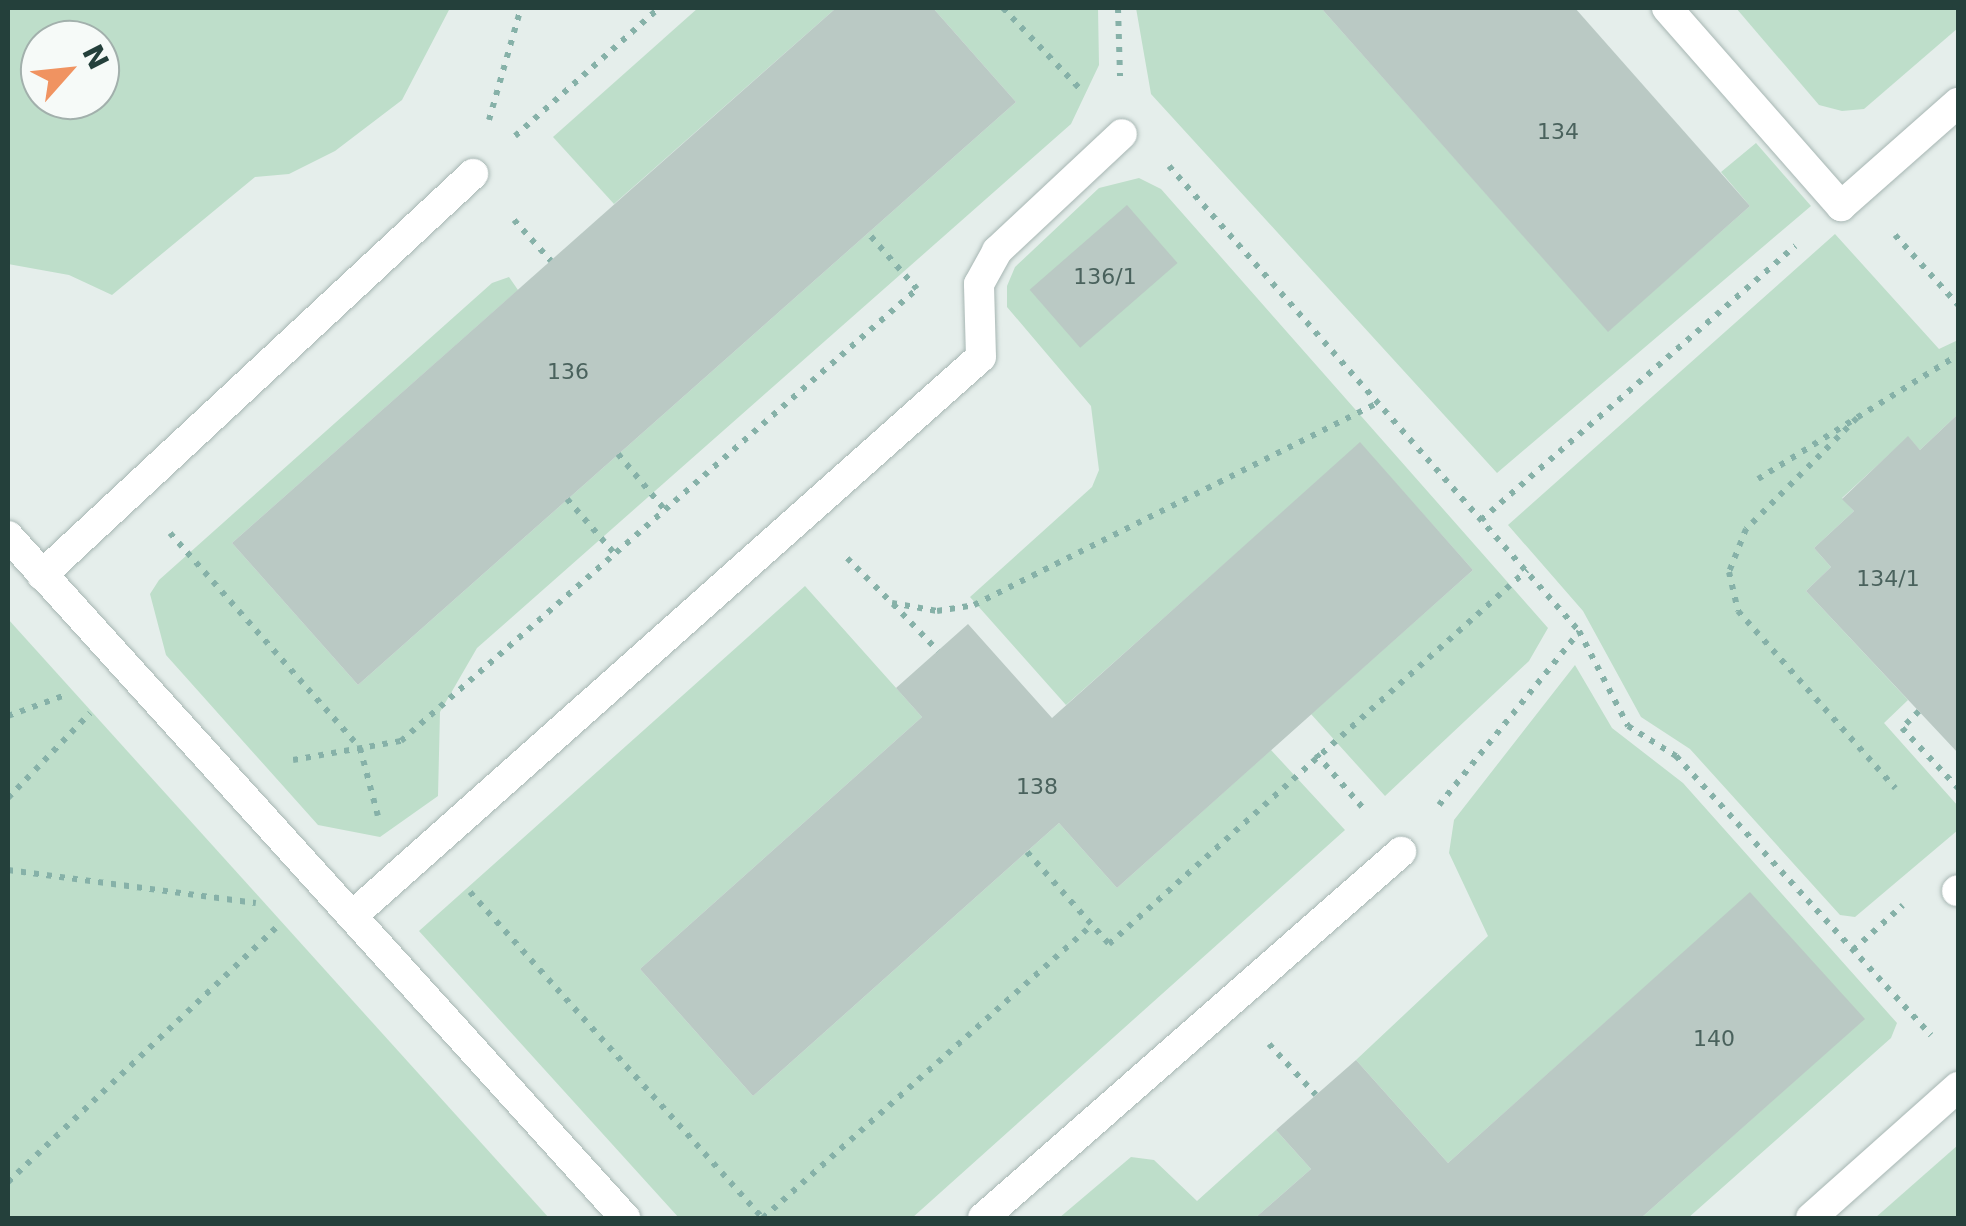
<!DOCTYPE html>
<html>
<head>
<meta charset="utf-8">
<style>
	body { margin:0 }
	#map { position:relative; width:1966px; height:1226px; overflow:hidden; background:#e5eeeb; font-family:"DejaVu Sans",sans-serif }
	div>[style] { position:absolute }
	.green>* { inset:0; background:#bedeca }
	.building>* { inset:0; background:#bac9c4; transform-origin:0 0 }
	.path>* { height:6px; margin-top:-3px; transform-origin:0; background:repeating-linear-gradient(90deg,#86b1a8 0 5px,transparent 0 13px) }
	.roads { filter:drop-shadow(0 0 2px #a7b6b3) drop-shadow(0 0 2px #a7b6b3) }
	.service>* { height:30px; margin:-15px; padding:0 15px; transform-origin:15px; border-radius:15px; background:#fff }
	.minor>* { height:30px; margin:-15px; padding:0 15px; transform-origin:15px; border-radius:15px; background:#fff }
	span { translate:-50% -50%; white-space:nowrap; text-align:center; line-height:1.15; -webkit-text-stroke:9px #f6faf8; paint-order:stroke }
	.number-label { font-size:22px; color:#4a625d }
	.number-label span { -webkit-text-stroke-width:0 }
	.frame { position:absolute; inset:0; border:10px solid #24403b; pointer-events:none }
	.north { position:absolute; left:20px; top:20px; width:100px; height:100px; box-sizing:border-box; background:#f6faf8; border:2px solid #a2b0ac; border-radius:50%; rotate:63deg; font-size:28px; font-weight:700; line-height:40px; text-align:center; color:#24403b }
	.north::after { content:''; display:block; margin:auto; width:35px; height:45px; background:#f09361; clip-path:polygon(50% 0,100% 100%,50% 72%,0 100%) }
</style>
</head>
<body>
<div id="map">
	<div class="green">
		<div style="clip-path:polygon(evenodd,8px 8px,450px 8px,402px 100px,335px 151px,289px 174px,255px 177px,112px 295px,69px 275px,8px 264px,8px 8px,40px 40px,100px 40px,100px 100px,40px 100px,40px 40px)"></div>
		<div style="clip-path:polygon(698px 8px,836px 8px,614px 204px,553px 137px)"></div>
		<div style="clip-path:polygon(933px 8px,1098px 8px,1099px 65px,1071px 124px,477px 648px,440px 712px,438px 796px,380px 837px,318px 825px,166px 655px,150px 594px,159px 580px,492px 283px,509px 277px,518px 290px,232px 543px,358px 685px,1016px 102px)"></div>
		<div style="clip-path:polygon(1136px 8px,1321px 8px,1608px 331px,1750px 206px,1721px 172px,1756px 143px,1811px 206px,1497px 473px,1151px 94px)"></div>
		<div style="clip-path:polygon(1736px 8px,1958px 8px,1958px 28px,1864px 109px,1842px 111px,1819px 105px)"></div>
		<div style="clip-path:polygon(1139px 178px,1161px 189px,1548px 628px,1529px 661px,1385px 796px,1311px 714px,1473px 570px,1360px 443px,1066px 705px,970px 597px,1092px 487px,1099px 470px,1091px 406px,1007px 307px,1007px 286px,1015px 267px,1099px 188px)"></div>
		<div style="clip-path:polygon(1835px 234px,1939px 349px,1958px 340px,1958px 414px,1920px 450px,1908px 437px,1842px 498px,1854px 511px,1814px 548px,1831px 567px,1806px 591px,1908px 700px,1884px 723px,1958px 806px,1958px 830px,1855px 917px,1840px 915px,1690px 749px,1641px 717px,1583px 611px,1508px 525px)"></div>
		<div style="clip-path:polygon(805px 586px,922px 717px,640px 969px,753px 1096px,1059px 823px,1117px 888px,1271px 750px,1345px 830px,912px 1218px,679px 1218px,419px 931px)"></div>
		<div style="clip-path:polygon(8px 619px,549px 1218px,8px 1218px)"></div>
		<div style="clip-path:polygon(1575px 665px,1612px 728px,1683px 783px,1897px 1023px,1891px 1038px,1688px 1218px,1641px 1218px,1864px 1019px,1750px 893px,1448px 1163px,1356px 1060px,1488px 936px,1449px 853px,1454px 820px)"></div>
		<div style="clip-path:polygon(1276px 1130px,1311px 1169px,1255px 1218px,1059px 1218px,1131px 1157px,1154px 1160px,1197px 1201px)"></div>
		<div style="clip-path:polygon(1958px 1145px,1958px 1218px,1875px 1218px)"></div>
	</div>
	<div class="building">
		<div style="clip-path:polygon(836px 8px,933px 8px,1016px 102px,358px 685px,232px 543px)"></div>
		<div style="clip-path:polygon(1321px 8px,1575px 8px,1750px 206px,1608px 332px)"></div>
		<div style="left:1127px;top:205px;width:77px;height:129px;rotate:49deg"></div>
		<div style="clip-path:polygon(1958px 414px,1958px 753px,1806px 591px,1831px 567px,1814px 548px,1854px 511px,1842px 499px,1908px 436px,1920px 450px)"></div>
		<div style="clip-path:polygon(1360px 442px,1473px 570px,1117px 888px,1059px 823px,753px 1096px,640px 969px,922px 717px,896px 688px,968px 624px,1052px 718px)"></div>
		<div style="clip-path:polygon(1750px 892px,1865px 1019px,1641px 1218px,1255px 1218px,1311px 1169px,1276px 1130px,1356px 1060px,1448px 1163px)"></div>
	</div>
	<div class="path">
		<div style="left:1003px;top:8px;width:113px;rotate:46.4deg"></div>
		<div style="left:1118px;top:8px;width:68px;rotate:88.3deg"></div>
		<div style="left:489px;top:120px;width:116px;rotate:-74.1deg"></div>
		<div style="left:515px;top:136px;width:193px;rotate:-41.6deg"></div>
		<div style="left:1169px;top:166px;width:620px;rotate:48.6deg"></div>
		<div style="left:1579px;top:631px;width:107px;rotate:62.7deg"></div>
		<div style="left:1628px;top:726px;width:57px;rotate:32deg"></div>
		<div style="left:1676px;top:756px;width:378px;rotate:47.6deg"></div>
		<div style="left:514px;top:220px;width:55px;rotate:47.9deg"></div>
		<div style="left:1895px;top:235px;width:94px;rotate:48deg"></div>
		<div style="left:1857px;top:418px;width:157px;rotate:135deg"></div>
		<div style="left:1746px;top:529px;width:46px;rotate:111.6deg"></div>
		<div style="left:1729px;top:572px;width:40px;rotate:77deg"></div>
		<div style="left:1738px;top:611px;width:237px;rotate:48.4deg"></div>
		<div style="left:618px;top:454px;width:73px;rotate:50deg"></div>
		<div style="left:1758px;top:479px;width:235px;rotate:-31.8deg"></div>
		<div style="left:567px;top:499px;width:73px;rotate:48.9deg"></div>
		<div style="left:1481px;top:520px;width:417px;rotate:-41.1deg"></div>
		<div style="left:170px;top:533px;width:287px;rotate:48.5deg"></div>
		<div style="left:360px;top:748px;width:70px;rotate:75.2deg"></div>
		<div style="left:847px;top:558px;width:64px;rotate:45deg"></div>
		<div style="left:892px;top:603px;width:46px;rotate:10.1deg"></div>
		<div style="left:937px;top:611px;width:37px;rotate:-9deg"></div>
		<div style="left:974px;top:605px;width:451px;rotate:-26.6deg"></div>
		<div style="left:893px;top:604px;width:65px;rotate:46.2deg"></div>
		<div style="left:1919px;top:711px;width:24px;rotate:135deg"></div>
		<div style="left:1902px;top:728px;width:82px;rotate:47deg"></div>
		<div style="left:8px;top:716px;width:64px;rotate:-20.1deg"></div>
		<div style="left:1316px;top:754px;width:72px;rotate:49deg"></div>
		<div style="left:293px;top:760px;width:110px;rotate:-10deg"></div>
		<div style="left:401px;top:741px;width:686px;rotate:-41.22deg"></div>
		<div style="left:917px;top:289px;width:74px;rotate:-131.2deg"></div>
		<div style="left:8px;top:798px;width:118px;rotate:-46deg"></div>
		<div style="left:1439px;top:805px;width:223px;rotate:-51deg"></div>
		<div style="left:1027px;top:852px;width:123px;rotate:48.3deg"></div>
		<div style="left:1109px;top:944px;width:561px;rotate:-41.82deg"></div>
		<div style="left:8px;top:870px;width:250px;rotate:7.6deg"></div>
		<div style="left:470px;top:892px;width:438px;rotate:48.1deg"></div>
		<div style="left:763px;top:1218px;width:441px;rotate:-41.7deg"></div>
		<div style="left:1853px;top:950px;width:67px;rotate:-42deg"></div>
		<div style="left:1269px;top:1044px;width:69px;rotate:47.3deg"></div>
		<div style="left:8px;top:1182px;width:373px;rotate:-43.5deg"></div>
	</div>
	<div class="roads">
		<div class="service">
			<div style="left:1667px;top:8px;width:264px;rotate:48.7deg"></div>
			<div style="left:1841px;top:206px;width:156px;rotate:-41.4deg"></div>
			<div style="left:42px;top:575px;width:589px;rotate:-42.93deg"></div>
			<div style="left:1957px;top:891px;width:1px;rotate:-45deg"></div>
			<div style="left:352px;top:916px;width:841px;rotate:-41.63deg"></div>
			<div style="left:981px;top:357px;width:73px;rotate:-91.6deg"></div>
			<div style="left:979px;top:284px;width:38px;rotate:-61deg"></div>
			<div style="left:997px;top:251px;width:171px;rotate:-43.1deg"></div>
			<div style="left:983px;top:1218px;width:556px;rotate:-41.21deg"></div>
			<div style="left:1811px;top:1218px;width:197px;rotate:-41.7deg"></div>
		</div>
		<div class="minor">
			<div style="left:8px;top:536px;width:920px;rotate:47.86deg"></div>
		</div>
	</div>
	<div class="number-label">
		<span style="left:1558px;top:132px">134</span>
		<span style="left:1105px;top:277px">136/1</span>
		<span style="left:568px;top:372px">136</span>
		<span style="left:1888px;top:579px">134/1</span>
		<span style="left:1037px;top:787px">138</span>
		<span style="left:1714px;top:1039px">140</span>
	</div>
	<div class="frame"></div>
	<div class="north">N</div>
</div>
</body>
</html>
